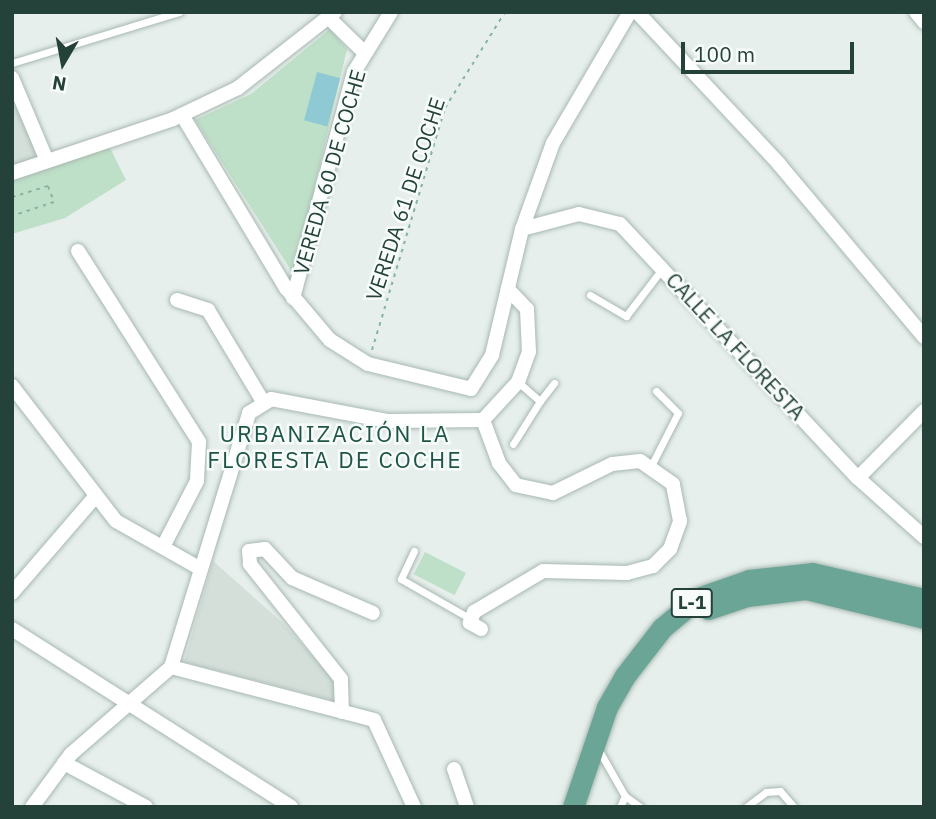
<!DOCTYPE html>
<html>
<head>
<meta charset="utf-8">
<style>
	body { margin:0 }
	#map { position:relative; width:936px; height:819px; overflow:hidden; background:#e6efeb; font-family:"IBM Plex Sans",sans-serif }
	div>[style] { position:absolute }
	.built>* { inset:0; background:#d4dfda }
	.green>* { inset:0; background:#bfe0c8; transform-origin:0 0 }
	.water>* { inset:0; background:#8ec9d4; transform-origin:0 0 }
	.path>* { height:2px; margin-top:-1px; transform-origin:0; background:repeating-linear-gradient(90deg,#86b3a5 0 3.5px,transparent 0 8.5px) }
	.roads { filter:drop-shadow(0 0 2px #a8b8b2) drop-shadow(0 0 2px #a8b8b2) }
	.service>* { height:7px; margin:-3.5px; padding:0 3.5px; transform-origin:3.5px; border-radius:3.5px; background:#fff }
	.minor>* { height:14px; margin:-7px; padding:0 7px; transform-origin:7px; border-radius:7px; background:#fff }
	.primary>* { height:21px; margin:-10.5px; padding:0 10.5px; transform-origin:10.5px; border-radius:10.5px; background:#6aa596 }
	span { translate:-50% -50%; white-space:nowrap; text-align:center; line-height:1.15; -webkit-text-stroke:5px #f7fbf9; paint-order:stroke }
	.shield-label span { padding:2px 5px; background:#f7fbf9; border:2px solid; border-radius:5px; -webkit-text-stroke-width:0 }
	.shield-label { font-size:19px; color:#24423a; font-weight:700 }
	.street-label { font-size:21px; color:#24423a }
	.neighbourhood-label { font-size:23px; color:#1f5548; letter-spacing:2px }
	.frame { position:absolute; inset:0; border:14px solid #24423a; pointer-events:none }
	.north { position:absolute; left:28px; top:28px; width:70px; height:70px; -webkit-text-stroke:5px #f7fbf9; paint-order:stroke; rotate:190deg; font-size:19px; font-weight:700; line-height:28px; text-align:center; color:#24423a }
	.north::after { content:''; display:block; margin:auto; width:24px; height:32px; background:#24423a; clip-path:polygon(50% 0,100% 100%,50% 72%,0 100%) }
	.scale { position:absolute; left:681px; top:42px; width:173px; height:32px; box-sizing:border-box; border:4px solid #24423a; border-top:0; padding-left:9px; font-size:21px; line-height:24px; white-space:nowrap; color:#24423a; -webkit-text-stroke:5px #f7fbf9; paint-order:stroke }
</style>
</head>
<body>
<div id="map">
	<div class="built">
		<div style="clip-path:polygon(12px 98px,44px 160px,12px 170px)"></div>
		<div style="clip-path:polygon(213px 561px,284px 624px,339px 686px,336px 701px,184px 662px)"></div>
	</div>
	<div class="green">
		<div style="clip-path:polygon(330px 29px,347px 49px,294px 275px,195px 120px,251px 94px)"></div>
		<div style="clip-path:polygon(109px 146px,126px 180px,65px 218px,12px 234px,12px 178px)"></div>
		<div style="left:425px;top:552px;width:46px;height:25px;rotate:27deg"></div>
	</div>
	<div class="water">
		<div style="left:317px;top:72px;width:24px;height:50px;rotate:15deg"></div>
	</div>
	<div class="path">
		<div style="left:12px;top:197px;width:38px;rotate:-17deg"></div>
		<div style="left:48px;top:186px;width:17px;rotate:69deg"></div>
		<div style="left:54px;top:202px;width:44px;rotate:161.6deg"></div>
		<div style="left:372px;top:350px;width:253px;rotate:-73.2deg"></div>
		<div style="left:445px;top:108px;width:113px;rotate:-58deg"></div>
	</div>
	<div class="roads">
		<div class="service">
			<div style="left:12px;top:63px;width:175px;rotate:-17deg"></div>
			<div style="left:590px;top:295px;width:42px;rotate:30.3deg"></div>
			<div style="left:626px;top:316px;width:59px;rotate:-52.5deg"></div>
			<div style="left:518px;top:382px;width:29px;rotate:41deg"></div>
			<div style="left:540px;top:401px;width:23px;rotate:-52deg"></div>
			<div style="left:513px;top:444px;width:51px;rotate:-57.9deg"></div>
			<div style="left:652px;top:464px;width:57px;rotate:-63deg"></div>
			<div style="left:678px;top:413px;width:31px;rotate:-135deg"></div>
			<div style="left:414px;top:551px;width:31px;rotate:115deg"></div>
			<div style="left:401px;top:579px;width:78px;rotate:29.8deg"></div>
			<div style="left:601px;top:754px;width:48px;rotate:60.3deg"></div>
			<div style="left:625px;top:796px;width:19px;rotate:36deg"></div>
			<div style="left:620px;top:807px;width:12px;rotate:-66deg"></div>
			<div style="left:746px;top:807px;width:25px;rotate:-37deg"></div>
			<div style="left:766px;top:792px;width:14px;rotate:-4deg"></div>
			<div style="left:780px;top:791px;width:21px;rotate:49deg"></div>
		</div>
		<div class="minor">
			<div style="left:637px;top:12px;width:208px;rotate:46.9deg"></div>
			<div style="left:779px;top:164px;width:226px;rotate:50deg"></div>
			<div style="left:916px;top:12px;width:13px;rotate:51deg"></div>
			<div style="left:330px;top:19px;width:49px;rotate:44.2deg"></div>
			<div style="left:12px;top:78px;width:90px;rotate:67.1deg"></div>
			<div style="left:182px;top:115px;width:202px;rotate:59deg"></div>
			<div style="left:286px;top:288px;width:68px;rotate:49.8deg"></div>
			<div style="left:330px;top:340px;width:45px;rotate:32.3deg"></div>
			<div style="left:368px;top:364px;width:106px;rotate:13.6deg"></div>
			<div style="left:471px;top:389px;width:40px;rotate:-58deg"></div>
			<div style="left:492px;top:355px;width:130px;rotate:-76.6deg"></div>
			<div style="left:522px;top:229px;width:91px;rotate:-70.2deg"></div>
			<div style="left:553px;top:143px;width:152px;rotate:-59.6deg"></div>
			<div style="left:12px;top:173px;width:170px;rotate:-18.5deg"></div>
			<div style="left:173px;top:119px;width:72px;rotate:-25.5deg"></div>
			<div style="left:238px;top:88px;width:123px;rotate:-38.1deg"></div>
			<div style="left:522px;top:229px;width:59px;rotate:-14.7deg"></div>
			<div style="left:579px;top:214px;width:42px;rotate:13.7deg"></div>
			<div style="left:620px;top:224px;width:348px;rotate:46.9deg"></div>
			<div style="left:858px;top:478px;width:89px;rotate:41.8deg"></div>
			<div style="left:78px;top:251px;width:226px;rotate:57.6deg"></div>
			<div style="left:199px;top:442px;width:39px;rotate:93deg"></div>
			<div style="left:197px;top:481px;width:74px;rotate:117.3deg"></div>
			<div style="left:293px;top:298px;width:234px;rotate:-74.9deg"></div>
			<div style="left:354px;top:72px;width:70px;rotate:-58.3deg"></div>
			<div style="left:177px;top:300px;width:33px;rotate:18deg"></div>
			<div style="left:208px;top:310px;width:105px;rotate:59deg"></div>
			<div style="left:12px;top:386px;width:170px;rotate:52.4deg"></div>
			<div style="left:116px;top:521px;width:95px;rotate:29.5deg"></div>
			<div style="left:858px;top:478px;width:94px;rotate:-45.4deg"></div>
			<div style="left:12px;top:593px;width:127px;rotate:-49.2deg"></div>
			<div style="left:12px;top:629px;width:331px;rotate:32.5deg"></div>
			<div style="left:481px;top:629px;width:13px;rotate:-151deg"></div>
			<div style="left:470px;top:623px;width:12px;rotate:-70deg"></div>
			<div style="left:474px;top:612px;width:80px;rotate:-30.7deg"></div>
			<div style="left:543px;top:571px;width:84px;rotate:1.4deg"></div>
			<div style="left:627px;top:573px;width:27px;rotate:-15deg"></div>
			<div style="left:653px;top:566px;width:24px;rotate:-45deg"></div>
			<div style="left:670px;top:549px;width:30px;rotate:-70deg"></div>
			<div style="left:680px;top:521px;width:38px;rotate:-101deg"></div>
			<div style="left:673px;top:484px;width:40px;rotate:-145.1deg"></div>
			<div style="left:640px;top:461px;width:28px;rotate:174deg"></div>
			<div style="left:612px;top:464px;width:66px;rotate:153.8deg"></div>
			<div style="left:553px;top:493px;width:38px;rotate:-168deg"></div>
			<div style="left:516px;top:485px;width:28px;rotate:-128deg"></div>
			<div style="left:499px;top:463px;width:46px;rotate:-110.4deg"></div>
			<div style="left:171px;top:667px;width:210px;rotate:14.6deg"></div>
			<div style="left:374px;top:720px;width:96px;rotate:65.3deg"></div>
			<div style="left:342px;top:712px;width:33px;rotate:-92deg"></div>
			<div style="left:341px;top:679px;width:147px;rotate:-128.4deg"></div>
			<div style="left:250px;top:564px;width:13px;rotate:-94deg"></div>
			<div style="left:249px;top:551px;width:16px;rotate:-7deg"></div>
			<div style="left:265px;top:549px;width:40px;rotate:47deg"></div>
			<div style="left:292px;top:578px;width:88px;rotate:23.4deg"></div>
			<div style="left:64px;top:763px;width:93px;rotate:28.2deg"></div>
			<div style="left:454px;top:769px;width:40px;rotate:71.1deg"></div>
			<div style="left:32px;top:807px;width:66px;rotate:-53.7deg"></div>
			<div style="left:71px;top:754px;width:133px;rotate:-41deg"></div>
			<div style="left:171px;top:667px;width:266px;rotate:-72.9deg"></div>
			<div style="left:249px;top:413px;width:26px;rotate:-32deg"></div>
			<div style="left:271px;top:399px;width:118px;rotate:10.7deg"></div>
			<div style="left:387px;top:421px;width:96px;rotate:-0.6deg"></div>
			<div style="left:483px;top:420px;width:52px;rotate:-47.4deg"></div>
			<div style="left:518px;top:382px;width:32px;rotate:-70deg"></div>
			<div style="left:529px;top:352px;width:43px;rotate:-92.7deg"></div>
			<div style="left:527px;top:309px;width:28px;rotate:-134deg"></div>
		</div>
		<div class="primary">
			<div style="left:708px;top:609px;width:41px;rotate:-18.4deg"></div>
			<div style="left:747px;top:596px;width:59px;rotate:-6.8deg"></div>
			<div style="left:806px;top:589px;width:122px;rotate:13.8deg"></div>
			<div style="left:573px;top:807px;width:106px;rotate:-71.2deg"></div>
			<div style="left:607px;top:707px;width:34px;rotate:-60deg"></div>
			<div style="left:624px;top:677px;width:62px;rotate:-52.2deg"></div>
			<div style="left:662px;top:628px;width:47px;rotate:-39.8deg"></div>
			<div style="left:698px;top:598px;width:54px;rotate:-19.4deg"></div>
			<div style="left:749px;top:580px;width:63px;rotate:-6.3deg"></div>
			<div style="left:812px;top:573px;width:115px;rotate:13.1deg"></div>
		</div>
	</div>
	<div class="shield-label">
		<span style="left:692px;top:603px">L-1</span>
	</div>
	<div class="street-label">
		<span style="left:329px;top:172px;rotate:-74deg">VEREDA 60 DE COCHE</span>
		<span style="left:405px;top:199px;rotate:-72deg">VEREDA 61 DE COCHE</span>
		<span style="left:736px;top:346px;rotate:47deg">CALLE LA FLORESTA</span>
	</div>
	<div class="neighbourhood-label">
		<span style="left:335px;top:446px">URBANIZACIÓN LA<br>FLORESTA DE COCHE</span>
	</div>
	<div class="frame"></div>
	<div class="north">N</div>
	<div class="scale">100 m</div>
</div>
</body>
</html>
